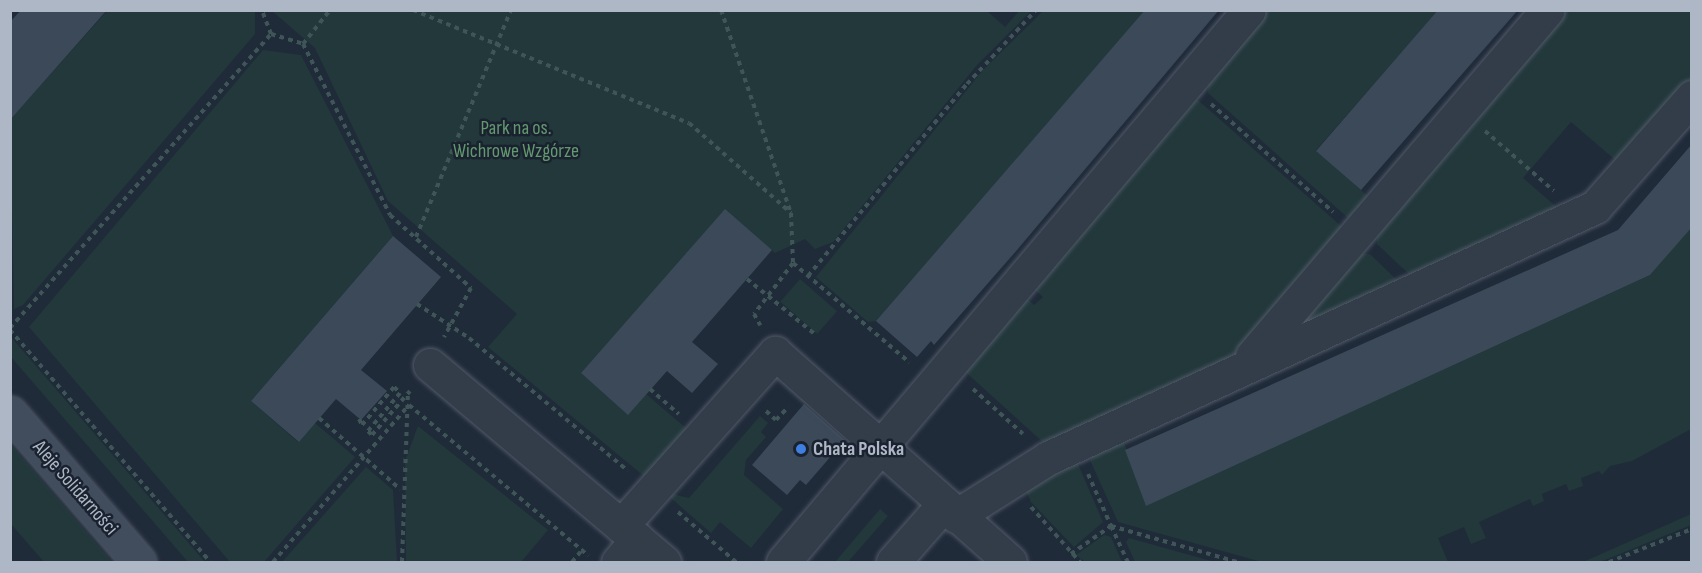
<!DOCTYPE html>
<html>
<head>
<meta charset="utf-8">
<style>
	body { margin:0 }
	#map { position:relative; width:1702px; height:573px; overflow:hidden; background:#202b3a; font-family:"Sofia Sans Condensed",sans-serif }
	div>[style] { position:absolute }
	.green>* { inset:0; background:#22383b; transform-origin:0 0 }
	.building>* { inset:0; background:#3b4959 }
	.path>* { height:4px; margin-top:-2px; transform-origin:0; background:repeating-linear-gradient(90deg,#3f5558 0 4.5px,transparent 0 9px) }
	.roads { filter:drop-shadow(0 0 2px #515a68) drop-shadow(0 0 2px #515a68) }
	.street>* { height:33px; margin:-16.5px; padding:0 16.5px; transform-origin:16.5px; border-radius:16.5px; background:#333d4a }
	.secondary>* { height:33px; margin:-16.5px; padding:0 16.5px; transform-origin:16.5px; border-radius:16.5px; background:#414c5d }
	.dots>* { width:16px; height:16px; translate:-50% -50%; box-sizing:border-box; border:3px solid #19222e; border-radius:50% }
	span { translate:-50% -50%; white-space:nowrap; text-align:center; line-height:1.15; -webkit-text-stroke:5px #19222e; paint-order:stroke }
	.park-label { font-size:20px; color:#649870 }
	.poi-label { font-size:20px; color:#aeb7c6; font-weight:700 }
	.left { translate:0 -50%; text-align:left }
	.street-label { font-size:20px; color:#aeb7c6 }
	.frame { position:absolute; inset:0; border:12px solid #aeb7c6; pointer-events:none }
</style>
</head>
<body>
<div id="map">
	<div class="green">
		<div style="clip-path:polygon(986px 10px,1005px 27px,1019px 11px,1031px 11px,977px 65px,833px 242px,815px 249px,805px 239px,775px 253px,725px 210px,581px 373px,628px 414px,646px 394px,687px 429px,645px 477px,488px 347px,517px 314px,388px 201px,315px 48px,272px 11px)"></div>
		<div style="clip-path:polygon(107px 11px,255px 11px,255px 34px,23px 305px,14px 309px,10px 109px,16px 113px)"></div>
		<div style="clip-path:polygon(1043px 11px,1145px 11px,876px 321px,868px 322px,816px 277px,983px 70px)"></div>
		<div style="clip-path:polygon(1265px 11px,1438px 11px,1316px 150px,1372px 200px,1357px 218px,1347px 217px,1208px 93px,1209px 76px)"></div>
		<div style="clip-path:polygon(1565px 11px,1691px 11px,1691px 80px,1620px 164px,1571px 122px,1523px 178px,1560px 210px,1412px 277px,1377px 244px,1377px 234px)"></div>
		<div style="clip-path:polygon(263px 50px,301px 55px,393px 236px,251px 401px,298px 442px,315px 423px,355px 457px,264px 562px,230px 562px,29px 327px)"></div>
		<div style="clip-path:polygon(1189px 100px,1199px 101px,1341px 226px,1342px 236px,1239px 356px,1046px 445px,959px 366px,1021px 293px,1034px 305px,1043px 297px,1028px 284px)"></div>
		<div style="clip-path:polygon(1691px 227px,1691px 429px,1632px 461px,1610px 466px,1602px 475px,1599px 471px,1581px 478px,1583px 486px,1569px 491px,1566px 484px,1542px 494px,1544px 501px,1533px 506px,1530px 499px,1479px 522px,1486px 538px,1471px 544px,1464px 527px,1438px 538px,1448px 562px,1262px 562px,1118px 522px,1090px 460px,1095px 451px,1123px 440px,1147px 505px,1650px 275px)"></div>
		<div style="clip-path:polygon(1360px 254px,1370px 254px,1398px 281px,1293px 332px)"></div>
		<div style="left:800px;top:279px;width:49px;height:30px;rotate:41deg"></div>
		<div style="clip-path:polygon(10px 337px,11px 337px,205px 562px,188px 562px,11px 357px)"></div>
		<div style="clip-path:polygon(760px 416px,768px 423px,761px 432px,766px 437px,746px 460px,744px 475px,783px 509px,751px 548px,720px 522px,711px 533px,664px 492px,689px 498px)"></div>
		<div style="clip-path:polygon(418px 426px,548px 530px,521px 562px,406px 562px,405px 461px)"></div>
		<div style="clip-path:polygon(10px 445px,11px 445px,112px 562px,44px 562px,11px 524px)"></div>
		<div style="clip-path:polygon(1070px 460px,1078px 464px,1103px 522px,1074px 547px,1031px 502px,1025px 488px)"></div>
		<div style="clip-path:polygon(366px 467px,393px 490px,397px 562px,282px 562px)"></div>
		<div style="clip-path:polygon(880px 509px,888px 516px,848px 562px,835px 562px)"></div>
		<div style="clip-path:polygon(1691px 514px,1691px 525px,1600px 562px,1583px 562px)"></div>
		<div style="clip-path:polygon(1104px 535px,1111px 537px,1122px 562px,1085px 562px,1076px 555px)"></div>
		<div style="clip-path:polygon(1129px 538px,1215px 562px,1135px 562px,1126px 542px)"></div>
	</div>
	<div class="building">
		<div style="clip-path:polygon(21px 10px,107px 10px,10px 120px,10px 22px)"></div>
		<div style="clip-path:polygon(1145px 10px,1219px 10px,1017px 250px,934px 345px,931px 341px,917px 357px,876px 321px)"></div>
		<div style="clip-path:polygon(1438px 10px,1518px 10px,1361px 190px,1316px 151px)"></div>
		<div style="clip-path:polygon(1692px 144px,1692px 227px,1650px 275px,1146px 506px,1125px 450px,1618px 230px)"></div>
		<div style="clip-path:polygon(725px 209px,772px 250px,692px 342px,718px 364px,692px 393px,667px 371px,628px 415px,581px 373px)"></div>
		<div style="clip-path:polygon(393px 236px,441px 277px,361px 370px,387px 391px,361px 420px,336px 399px,299px 442px,251px 401px)"></div>
		<div style="clip-path:polygon(804px 404px,845px 440px,806px 485px,800px 480px,787px 495px,752px 465px)"></div>
	</div>
	<div class="path">
		<div style="left:413px;top:10px;width:298px;rotate:22.3deg"></div>
		<div style="left:689px;top:123px;width:136px;rotate:41.4deg"></div>
		<div style="left:721px;top:10px;width:215px;rotate:71deg"></div>
		<div style="left:791px;top:213px;width:50px;rotate:87.7deg"></div>
		<div style="left:793px;top:263px;width:64px;rotate:127.4deg"></div>
		<div style="left:754px;top:314px;width:13px;rotate:61deg"></div>
		<div style="left:271px;top:34px;width:34px;rotate:17deg"></div>
		<div style="left:303px;top:44px;width:192px;rotate:63deg"></div>
		<div style="left:390px;top:215px;width:109px;rotate:42deg"></div>
		<div style="left:471px;top:288px;width:56px;rotate:118.9deg"></div>
		<div style="left:303px;top:44px;width:43px;rotate:-51.5deg"></div>
		<div style="left:1211px;top:104px;width:163px;rotate:41.5deg"></div>
		<div style="left:1485px;top:131px;width:91px;rotate:41deg"></div>
		<div style="left:416px;top:237px;width:246px;rotate:-67.3deg"></div>
		<div style="left:793px;top:263px;width:153px;rotate:40.5deg"></div>
		<div style="left:808px;top:276px;width:249px;rotate:-50.4deg"></div>
		<div style="left:967px;top:84px;width:101px;rotate:-47deg"></div>
		<div style="left:747px;top:279px;width:89px;rotate:39.1deg"></div>
		<div style="left:417px;top:304px;width:62px;rotate:33.2deg"></div>
		<div style="left:469px;top:338px;width:207px;rotate:39.9deg"></div>
		<div style="left:10px;top:328px;width:393px;rotate:-48.4deg"></div>
		<div style="left:271px;top:34px;width:26px;rotate:-111deg"></div>
		<div style="left:10px;top:330px;width:306px;rotate:49.2deg"></div>
		<div style="left:650px;top:389px;width:38px;rotate:41deg"></div>
		<div style="left:973px;top:389px;width:67px;rotate:42deg"></div>
		<div style="left:409px;top:405px;width:234px;rotate:40deg"></div>
		<div style="left:766px;top:411px;width:13px;rotate:42deg"></div>
		<div style="left:776px;top:420px;width:18px;rotate:-47deg"></div>
		<div style="left:319px;top:418px;width:108px;rotate:41.2deg"></div>
		<div style="left:359px;top:419px;width:7px;rotate:63deg"></div>
		<div style="left:362px;top:425px;width:50px;rotate:-49.9deg"></div>
		<div style="left:394px;top:387px;width:8px;rotate:45deg"></div>
		<div style="left:400px;top:393px;width:50px;rotate:130.1deg"></div>
		<div style="left:368px;top:431px;width:6px;rotate:45deg"></div>
		<div style="left:372px;top:435px;width:58px;rotate:-49.2deg"></div>
		<div style="left:1088px;top:474px;width:57px;rotate:66.1deg"></div>
		<div style="left:1111px;top:526px;width:131px;rotate:15.9deg"></div>
		<div style="left:1031px;top:507px;width:74px;rotate:48.3deg"></div>
		<div style="left:678px;top:512px;width:77px;rotate:40.8deg"></div>
		<div style="left:1071px;top:554px;width:49px;rotate:-35deg"></div>
		<div style="left:1111px;top:526px;width:40px;rotate:65deg"></div>
		<div style="left:273px;top:562px;width:208px;rotate:-49.1deg"></div>
		<div style="left:402px;top:562px;width:169px;rotate:-88deg"></div>
		<div style="left:572px;top:562px;width:16px;rotate:-50deg"></div>
		<div style="left:1609px;top:562px;width:89px;rotate:-21.7deg"></div>
	</div>
	<div class="roads">
		<div class="street">
			<div style="left:1252px;top:356px;width:455px;rotate:-49.5deg"></div>
			<div style="left:430px;top:365px;width:306px;rotate:40.1deg"></div>
			<div style="left:956px;top:516px;width:109px;rotate:-32.2deg"></div>
			<div style="left:1048px;top:458px;width:602px;rotate:-24.65deg"></div>
			<div style="left:1595px;top:207px;width:147px;rotate:-48.6deg"></div>
			<div style="left:621px;top:526px;width:232px;rotate:-48.3deg"></div>
			<div style="left:775px;top:353px;width:314px;rotate:41.6deg"></div>
			<div style="left:618px;top:562px;width:30px;rotate:-50deg"></div>
			<div style="left:783px;top:562px;width:722px;rotate:-49.83deg"></div>
			<div style="left:893px;top:562px;width:77px;rotate:-48.7deg"></div>
		</div>
		<div class="secondary">
			<div style="left:10px;top:413px;width:197px;rotate:49.1deg"></div>
		</div>
	</div>
	<div class="dots">
		<div style="left:801px;top:449px;background:#3f7fe0"></div>
	</div>
	<div class="park-label">
		<span style="left:516px;top:140px">Park na os.<br>Wichrowe Wzgórze</span>
	</div>
	<div class="poi-label">
		<span class="left" style="left:813px;top:449px">Chata Polska</span>
	</div>
	<div class="street-label">
		<span style="left:75px;top:488px;rotate:49deg">Aleje Solidarności</span>
	</div>
	<div class="frame"></div>
</div>
</body>
</html>
